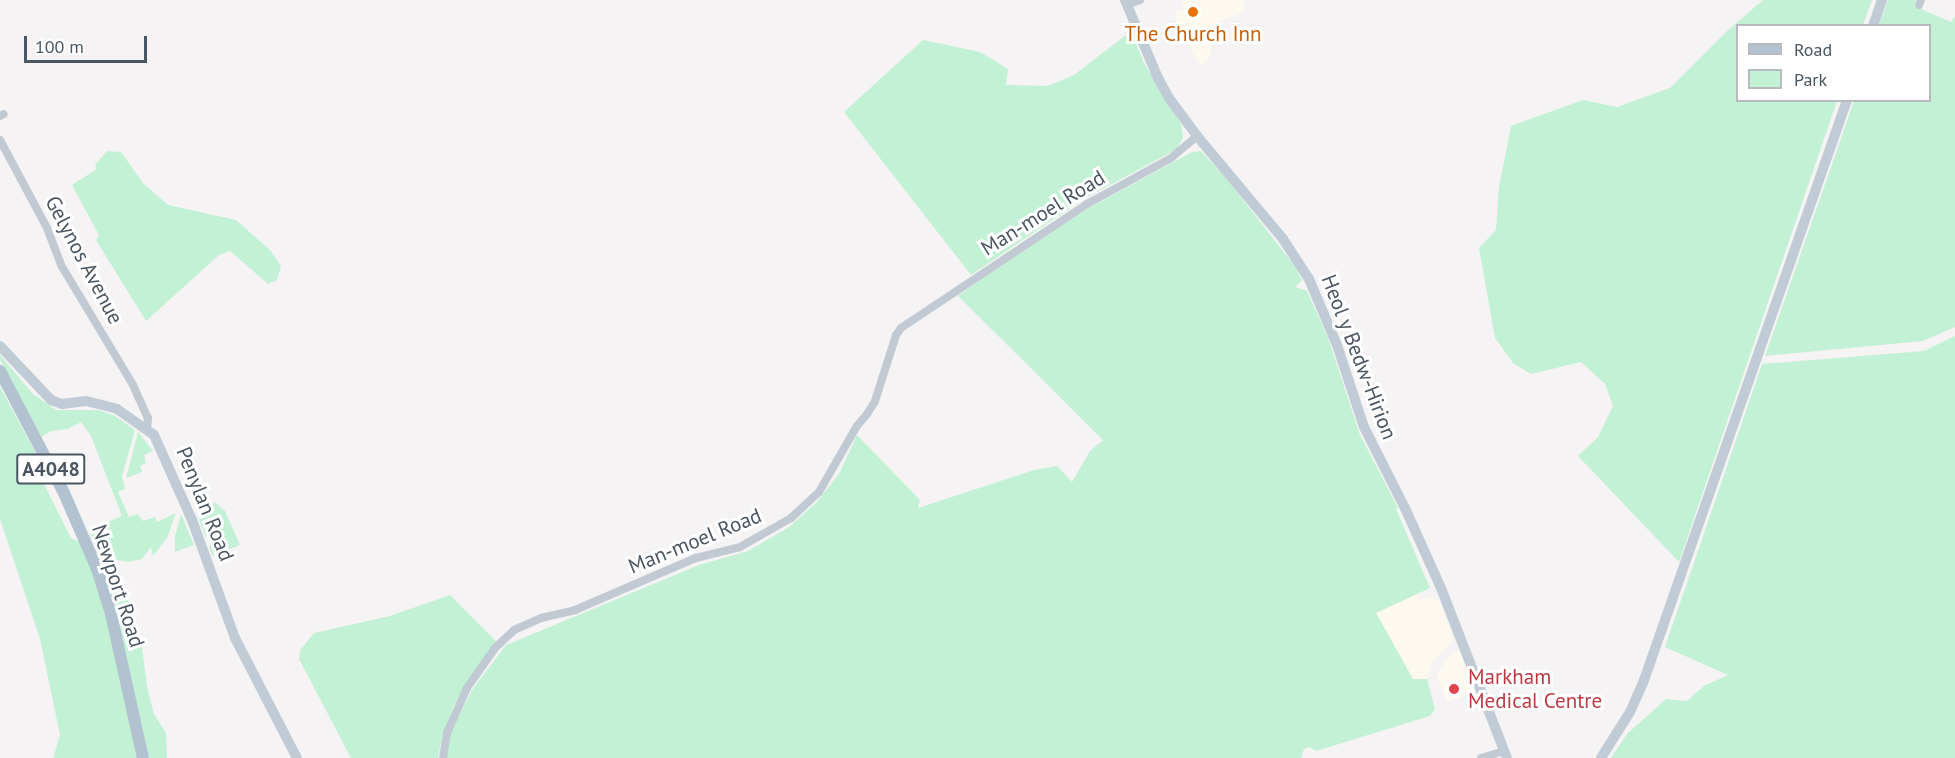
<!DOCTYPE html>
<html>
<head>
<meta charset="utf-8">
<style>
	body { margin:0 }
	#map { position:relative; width:1955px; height:758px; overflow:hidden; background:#f5f3f3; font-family:"PT Sans",sans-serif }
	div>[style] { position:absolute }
	.commercial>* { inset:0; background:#fdf9ef }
	.green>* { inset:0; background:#c3f1d5 }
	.street>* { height:8px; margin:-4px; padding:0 4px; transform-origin:4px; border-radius:4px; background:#c1cad2 }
	.secondary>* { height:10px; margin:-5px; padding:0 5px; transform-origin:5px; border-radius:5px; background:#c1cbd6 }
	.primary>* { height:12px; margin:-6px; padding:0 6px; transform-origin:6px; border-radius:6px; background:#b3c2d1 }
	.dots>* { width:16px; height:16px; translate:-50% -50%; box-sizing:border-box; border:3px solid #fff; border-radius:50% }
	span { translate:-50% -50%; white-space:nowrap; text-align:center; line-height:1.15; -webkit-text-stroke:6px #fff; paint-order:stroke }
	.shield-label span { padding:2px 4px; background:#fff; border:2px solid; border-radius:4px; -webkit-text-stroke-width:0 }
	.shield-label { font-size:20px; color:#4a5661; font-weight:700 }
	.food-label { font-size:21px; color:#c56008 }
	.street-label { font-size:21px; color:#4a5661 }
	.health-label { font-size:21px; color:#be3a42 }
	.left { translate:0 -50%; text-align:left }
	.legend { position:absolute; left:1736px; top:24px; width:195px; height:78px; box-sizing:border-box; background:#fff; border:2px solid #b7bbc0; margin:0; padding:8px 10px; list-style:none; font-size:18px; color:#4a5661 }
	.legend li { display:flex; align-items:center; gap:12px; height:30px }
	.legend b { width:30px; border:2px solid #b7bbc0 }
	.scale { position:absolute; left:24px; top:36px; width:123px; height:27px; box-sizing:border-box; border:3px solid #4a5661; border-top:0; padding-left:8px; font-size:18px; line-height:21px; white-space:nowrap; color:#4a5661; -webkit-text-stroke:4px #fff; paint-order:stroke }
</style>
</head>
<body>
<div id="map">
	<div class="commercial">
		<div style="clip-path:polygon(1183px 0,1242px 0,1246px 11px,1221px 21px,1207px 62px,1200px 65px,1176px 22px,1176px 11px,1183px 10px)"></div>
		<div style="clip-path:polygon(1417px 594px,1419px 600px,1430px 598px,1439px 601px,1453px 639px,1432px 663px,1427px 679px,1413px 679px,1376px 612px)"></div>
		<div style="clip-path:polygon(1460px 650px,1476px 691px,1447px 702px,1436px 675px,1450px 654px)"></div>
	</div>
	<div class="green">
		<div style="clip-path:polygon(1763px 0,1872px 0,1863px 25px,1738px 26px,1738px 100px,1837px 101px,1679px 562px,1578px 456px,1598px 437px,1613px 406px,1605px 384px,1581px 362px,1531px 374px,1513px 363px,1495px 338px,1479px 248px,1496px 230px,1499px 187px,1511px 126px,1583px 100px,1617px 107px,1670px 88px,1726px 32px)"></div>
		<div style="clip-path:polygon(1888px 0,1916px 0,1914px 6px,1951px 22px,1955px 16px,1955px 327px,1923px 341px,1765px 356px,1854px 101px,1930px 100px,1930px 26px,1879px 25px)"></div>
		<div style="clip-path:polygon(1131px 31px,1144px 63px,1181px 124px,1183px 137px,1177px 149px,1082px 200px,971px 275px,844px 112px,923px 40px,980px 52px,1008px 69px,1006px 85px,1048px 86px,1074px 75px)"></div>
		<div style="clip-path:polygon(107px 151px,121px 152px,143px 183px,168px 205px,236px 220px,270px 250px,281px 266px,277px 280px,268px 284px,230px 251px,219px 255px,146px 321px,96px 240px,99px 235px,72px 185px,97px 169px,95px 165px)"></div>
		<div style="clip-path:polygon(1201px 151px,1227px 179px,1296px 268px,1302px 280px,1295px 287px,1307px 291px,1328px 338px,1360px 435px,1398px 508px,1396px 509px,1430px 588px,1376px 613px,1413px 679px,1427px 679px,1435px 709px,1430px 716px,1316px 751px,1309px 747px,1304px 749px,1301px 758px,446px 758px,450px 734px,472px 690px,506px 645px,699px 565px,748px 551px,789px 527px,816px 503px,839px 474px,857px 435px,920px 500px,918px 508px,1034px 470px,1057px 466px,1072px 482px,1090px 451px,1103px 440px,958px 296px,1022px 249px,1089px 208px,1192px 152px)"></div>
		<div style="clip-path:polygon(1955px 336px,1955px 758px,1611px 758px,1627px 734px,1666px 699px,1687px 701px,1704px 686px,1728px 675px,1665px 647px,1762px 364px,1924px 351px)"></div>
		<div style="clip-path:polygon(0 355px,33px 394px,56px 410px,98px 410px,115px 416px,135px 430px,122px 476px,125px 489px,118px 492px,129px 517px,138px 514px,143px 521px,155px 517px,157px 522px,176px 513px,167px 538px,153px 556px,151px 547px,142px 559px,129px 562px,116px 560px,141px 640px,147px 687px,154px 714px,166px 733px,167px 758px,147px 758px,118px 619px,89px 530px,122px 516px,91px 436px,81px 422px,68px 429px,51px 431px,41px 437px,0 360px)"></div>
		<div style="clip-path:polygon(0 387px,45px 470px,45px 486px,71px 538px,81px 543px,85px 550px,110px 628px,137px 758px,53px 758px,60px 735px,40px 639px,0 519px)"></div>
		<div style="clip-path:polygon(138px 432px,153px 451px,144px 455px,146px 463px,140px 466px,142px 472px,126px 478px)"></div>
		<div style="clip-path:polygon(215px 502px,225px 511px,240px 545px,212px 556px,209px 546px,216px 543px,215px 539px,207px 541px,209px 540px,210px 523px,207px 524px,206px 538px,199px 519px)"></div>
		<div style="clip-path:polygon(181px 514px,194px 545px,175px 552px,175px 536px)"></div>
		<div style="clip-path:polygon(450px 595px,496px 641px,455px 703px,442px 737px,438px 758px,351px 758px,299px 659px,300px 650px,314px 633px,390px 616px)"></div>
	</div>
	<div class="street">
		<div style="left:1127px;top:5px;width:14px;rotate:-21deg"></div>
		<div style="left:1919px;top:5px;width:5px;rotate:-68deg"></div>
		<div style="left:0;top:116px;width:4px;rotate:-27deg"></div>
		<div style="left:0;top:140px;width:100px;rotate:61.9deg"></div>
		<div style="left:47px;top:228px;width:40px;rotate:69deg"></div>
		<div style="left:61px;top:265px;width:140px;rotate:59deg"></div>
		<div style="left:133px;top:385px;width:36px;rotate:66deg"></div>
		<div style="left:148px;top:418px;width:11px;rotate:95deg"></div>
		<div style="left:443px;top:758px;width:25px;rotate:-81deg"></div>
		<div style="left:447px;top:733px;width:49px;rotate:-66deg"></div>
		<div style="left:467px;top:688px;width:49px;rotate:-55deg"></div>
		<div style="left:495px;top:648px;width:26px;rotate:-43deg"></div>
		<div style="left:514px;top:630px;width:30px;rotate:-24deg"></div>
		<div style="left:541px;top:618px;width:35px;rotate:-13deg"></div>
		<div style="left:575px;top:610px;width:132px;rotate:-23.3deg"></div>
		<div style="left:696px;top:558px;width:45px;rotate:-14deg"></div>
		<div style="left:740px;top:547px;width:59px;rotate:-29.6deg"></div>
		<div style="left:791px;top:518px;width:38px;rotate:-43deg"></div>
		<div style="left:819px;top:492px;width:76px;rotate:-60.1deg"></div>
		<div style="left:857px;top:426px;width:16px;rotate:-50deg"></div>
		<div style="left:867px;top:414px;width:15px;rotate:-58deg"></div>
		<div style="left:875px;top:401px;width:69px;rotate:-72.3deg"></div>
		<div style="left:896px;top:335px;width:9px;rotate:-54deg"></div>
		<div style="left:901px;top:328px;width:224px;rotate:-33.7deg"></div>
		<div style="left:1087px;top:204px;width:96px;rotate:-28.7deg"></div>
		<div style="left:1171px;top:158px;width:34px;rotate:-40deg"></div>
		<div style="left:1481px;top:758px;width:24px;rotate:-17deg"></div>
	</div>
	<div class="secondary">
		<div style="left:1125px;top:0;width:85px;rotate:67.1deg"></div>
		<div style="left:1158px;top:78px;width:23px;rotate:61deg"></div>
		<div style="left:1169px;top:98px;width:47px;rotate:53.6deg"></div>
		<div style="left:1197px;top:136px;width:134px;rotate:50.1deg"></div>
		<div style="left:1283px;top:239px;width:48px;rotate:57deg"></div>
		<div style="left:1309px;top:279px;width:72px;rotate:67deg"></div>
		<div style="left:1337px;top:345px;width:86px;rotate:71.8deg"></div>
		<div style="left:1364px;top:427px;width:91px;rotate:63.2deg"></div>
		<div style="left:1405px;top:508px;width:88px;rotate:65.8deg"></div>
		<div style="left:1441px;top:588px;width:182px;rotate:68.8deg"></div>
		<div style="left:1873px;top:26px;width:28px;rotate:-71deg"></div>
		<div style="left:0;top:346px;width:74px;rotate:46.6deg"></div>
		<div style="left:51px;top:400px;width:12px;rotate:20deg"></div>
		<div style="left:62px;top:404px;width:24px;rotate:-7deg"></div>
		<div style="left:86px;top:401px;width:32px;rotate:14deg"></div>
		<div style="left:117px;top:409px;width:45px;rotate:35.1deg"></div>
		<div style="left:154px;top:435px;width:93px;rotate:65.9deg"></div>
		<div style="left:192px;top:520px;width:126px;rotate:70deg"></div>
		<div style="left:235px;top:638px;width:135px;rotate:62.7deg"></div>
		<div style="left:1601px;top:758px;width:54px;rotate:-57.8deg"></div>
		<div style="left:1630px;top:712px;width:32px;rotate:-66deg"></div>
		<div style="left:1643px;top:683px;width:618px;rotate:-70.71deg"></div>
	</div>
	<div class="primary">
		<div style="left:0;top:371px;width:138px;rotate:62.3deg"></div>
		<div style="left:64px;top:493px;width:83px;rotate:66.5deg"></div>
		<div style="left:97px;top:569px;width:47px;rotate:72.7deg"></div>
		<div style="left:111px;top:614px;width:148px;rotate:77.5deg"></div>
	</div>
	<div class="dots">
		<div style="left:1193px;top:12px;background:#e8710a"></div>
		<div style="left:1454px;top:689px;background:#e0444e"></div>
	</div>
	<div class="shield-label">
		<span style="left:51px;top:469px">A4048</span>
	</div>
	<div class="food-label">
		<span style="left:1193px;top:34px">The Church Inn</span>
	</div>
	<div class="street-label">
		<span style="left:1043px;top:213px;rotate:-32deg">Man-moel Road</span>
		<span style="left:84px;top:260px;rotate:62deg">Gelynos Avenue</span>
		<span style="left:1359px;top:357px;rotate:69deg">Heol y Bedw-Hirion</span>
		<span style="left:205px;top:504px;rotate:68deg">Penylan Road</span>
		<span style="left:695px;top:541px;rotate:-22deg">Man-moel Road</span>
		<span style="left:118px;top:586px;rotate:72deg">Newport Road</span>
	</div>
	<div class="health-label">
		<span class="left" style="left:1468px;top:689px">Markham<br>Medical Centre</span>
	</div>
	<ul class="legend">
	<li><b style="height:8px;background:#b3c2d1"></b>Road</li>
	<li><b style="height:16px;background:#c3f1d5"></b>Park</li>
	</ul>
	<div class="scale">100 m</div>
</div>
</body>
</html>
